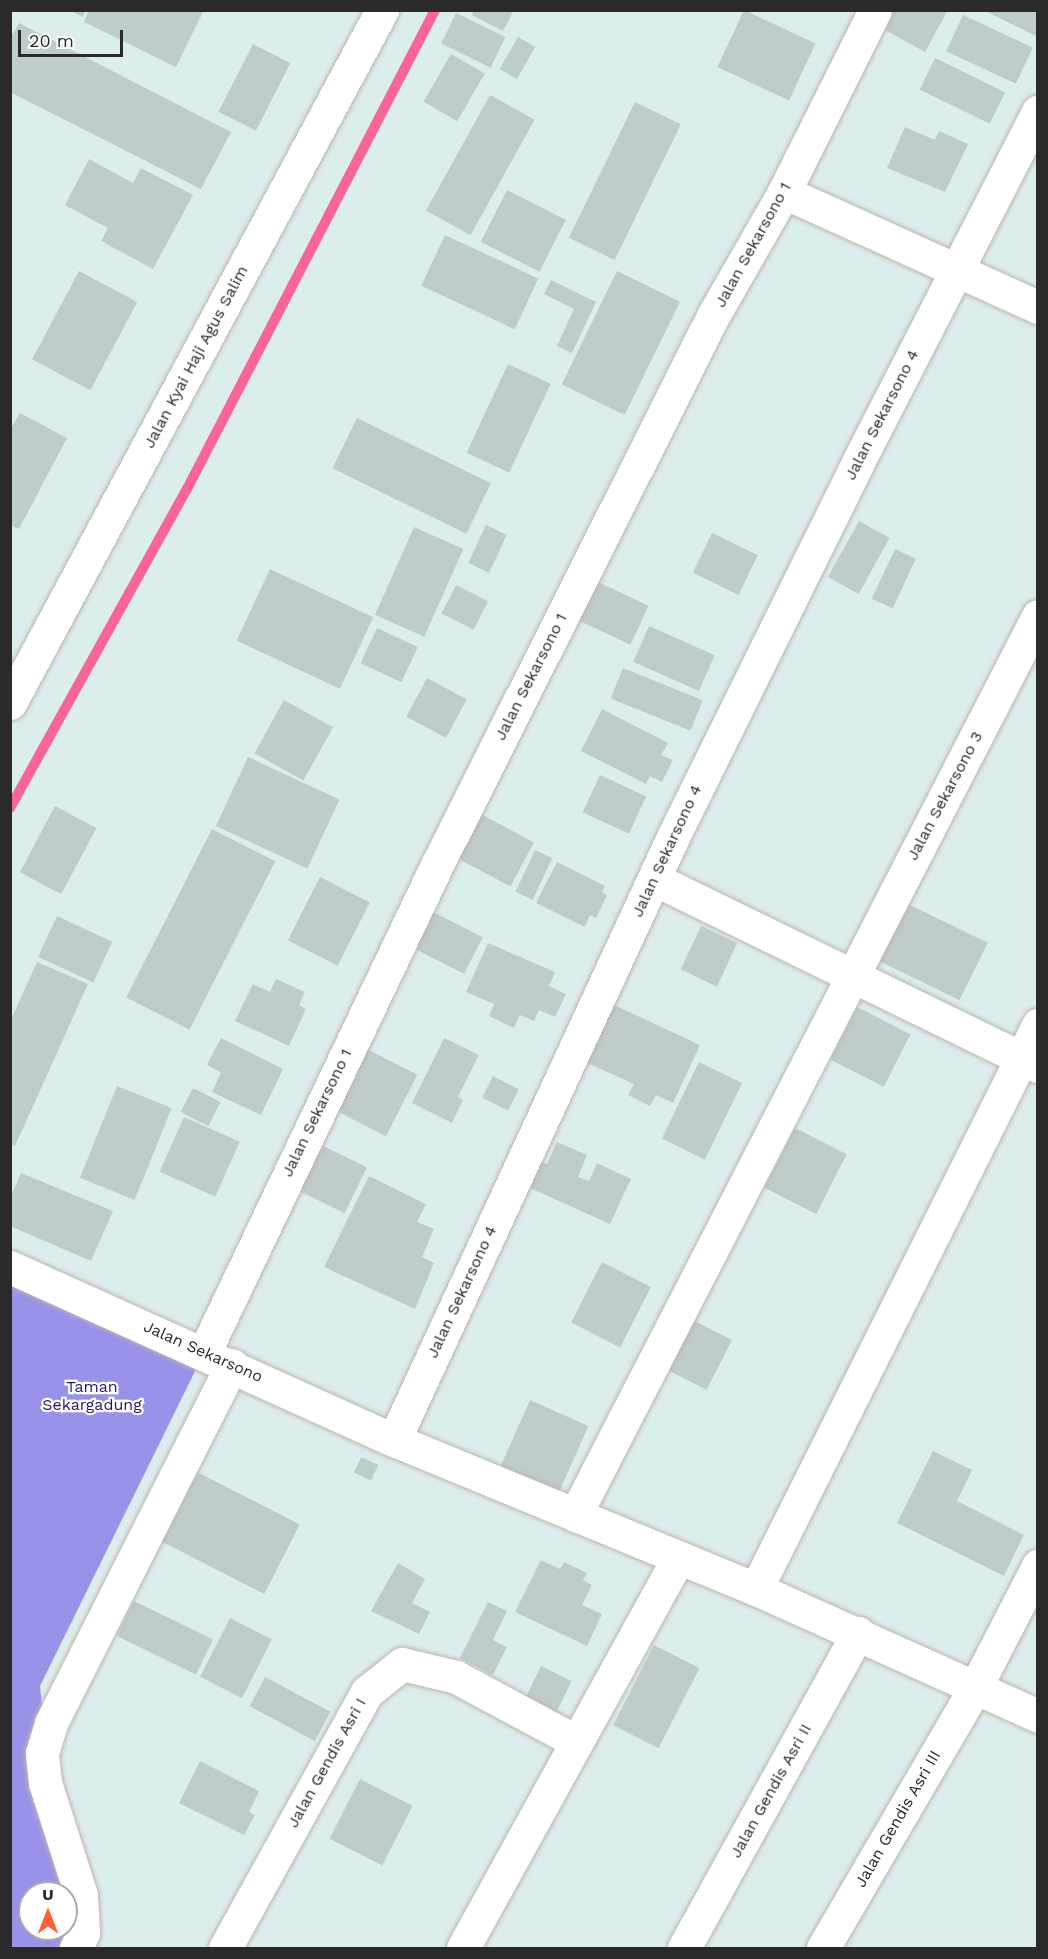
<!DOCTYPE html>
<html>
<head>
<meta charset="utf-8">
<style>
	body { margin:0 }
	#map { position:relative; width:1048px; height:1959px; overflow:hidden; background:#dbeeed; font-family:"Work Sans",sans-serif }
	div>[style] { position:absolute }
	.green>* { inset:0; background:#9893e9 }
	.stream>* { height:10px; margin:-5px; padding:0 5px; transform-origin:5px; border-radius:5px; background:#f96596 }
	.building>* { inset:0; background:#becccc; transform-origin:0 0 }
	.roads { filter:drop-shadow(0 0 2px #c0b3af) drop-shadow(0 0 2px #c0b3af) }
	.street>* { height:33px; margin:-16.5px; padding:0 16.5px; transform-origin:16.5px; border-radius:16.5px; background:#fff }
	.secondary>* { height:33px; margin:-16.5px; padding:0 16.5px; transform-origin:16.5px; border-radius:16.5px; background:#fff }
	span { translate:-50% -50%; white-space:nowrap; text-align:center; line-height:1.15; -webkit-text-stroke:4.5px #fff; paint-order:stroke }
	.street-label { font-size:16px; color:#2a2a2a }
	.park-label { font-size:16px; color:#25146e }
	.frame { position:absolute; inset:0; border:12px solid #2a2a2a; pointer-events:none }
	.north { position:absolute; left:18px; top:1881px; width:60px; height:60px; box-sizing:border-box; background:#fff; border:2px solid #aaa; border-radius:50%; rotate:0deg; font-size:16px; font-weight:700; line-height:24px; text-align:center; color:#2a2a2a }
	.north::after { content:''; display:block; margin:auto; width:21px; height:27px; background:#ff6237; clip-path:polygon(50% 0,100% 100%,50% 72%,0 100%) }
	.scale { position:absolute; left:18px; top:30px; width:105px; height:27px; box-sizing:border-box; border:3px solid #2a2a2a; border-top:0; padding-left:8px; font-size:18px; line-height:21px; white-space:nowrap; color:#2a2a2a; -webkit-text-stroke:4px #fff; paint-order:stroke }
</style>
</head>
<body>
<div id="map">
	<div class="green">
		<div style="clip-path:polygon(10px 1275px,204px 1353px,40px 1686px,62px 1893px,30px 1893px,30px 1929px,66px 1928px,68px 1948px,11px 1948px)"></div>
	</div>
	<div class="stream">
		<div style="left:10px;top:808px;width:365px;rotate:-61deg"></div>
		<div style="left:187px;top:489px;width:539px;rotate:-62.63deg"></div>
	</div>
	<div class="building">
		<div style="clip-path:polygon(69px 10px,86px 10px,83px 17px)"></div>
		<div style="clip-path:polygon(89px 10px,204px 10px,176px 67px,84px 22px)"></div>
		<div style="clip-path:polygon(474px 10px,514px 10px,503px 31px,472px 15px)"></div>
		<div style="left:744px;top:10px;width:79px;height:63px;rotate:25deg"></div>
		<div style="clip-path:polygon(886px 10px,948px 10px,925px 52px,878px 26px)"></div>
		<div style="clip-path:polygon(983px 10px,1038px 10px,1038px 37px)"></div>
		<div style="left:456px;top:13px;width:55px;height:34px;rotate:26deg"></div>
		<div style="left:963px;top:15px;width:77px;height:40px;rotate:25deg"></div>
		<div style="clip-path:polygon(19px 23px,231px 132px,201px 189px,10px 92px,10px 39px)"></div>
		<div style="left:518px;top:37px;width:20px;height:37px;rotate:30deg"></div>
		<div style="left:253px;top:44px;width:42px;height:76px;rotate:27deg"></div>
		<div style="left:451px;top:54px;width:39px;height:55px;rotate:30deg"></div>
		<div style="left:935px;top:58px;width:78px;height:35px;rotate:26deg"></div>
		<div style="left:490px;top:95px;width:51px;height:132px;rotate:29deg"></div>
		<div style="left:635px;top:102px;width:51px;height:151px;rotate:26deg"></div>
		<div style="clip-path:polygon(905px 127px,935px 140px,939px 131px,968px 144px,945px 192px,887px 168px)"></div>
		<div style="clip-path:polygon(89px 159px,133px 183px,141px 168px,193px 195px,153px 269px,101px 241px,108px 228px,65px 205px)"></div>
		<div style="left:507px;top:190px;width:66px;height:58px;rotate:27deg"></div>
		<div style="left:445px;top:235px;width:103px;height:56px;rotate:25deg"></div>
		<div style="left:79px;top:271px;width:66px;height:100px;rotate:28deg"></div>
		<div style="left:617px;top:271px;width:70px;height:126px;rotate:26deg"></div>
		<div style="clip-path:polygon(551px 280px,596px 302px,572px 353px,557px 346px,574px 309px,544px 294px)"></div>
		<div style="left:508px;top:364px;width:47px;height:98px;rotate:25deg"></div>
		<div style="clip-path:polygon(20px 413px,67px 438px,19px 529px,10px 525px,10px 430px)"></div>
		<div style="left:357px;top:418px;width:149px;height:56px;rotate:26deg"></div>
		<div style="left:859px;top:521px;width:35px;height:64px;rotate:29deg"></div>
		<div style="left:486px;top:525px;width:23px;height:42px;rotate:25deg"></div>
		<div style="left:414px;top:527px;width:54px;height:96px;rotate:24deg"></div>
		<div style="left:712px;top:533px;width:51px;height:44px;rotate:26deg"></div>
		<div style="left:895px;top:549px;width:23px;height:55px;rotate:25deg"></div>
		<div style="left:270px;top:569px;width:114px;height:79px;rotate:25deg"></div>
		<div style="left:587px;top:577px;width:68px;height:43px;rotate:25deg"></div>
		<div style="left:456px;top:585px;width:36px;height:32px;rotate:27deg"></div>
		<div style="left:649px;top:626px;width:72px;height:39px;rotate:24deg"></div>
		<div style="left:377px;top:628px;width:45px;height:39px;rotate:25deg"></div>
		<div style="left:623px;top:668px;width:86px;height:33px;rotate:22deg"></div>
		<div style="left:427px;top:678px;width:45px;height:44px;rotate:28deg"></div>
		<div style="left:284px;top:700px;width:56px;height:61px;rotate:29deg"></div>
		<div style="clip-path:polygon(602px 709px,668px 743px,661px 755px,673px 760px,662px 782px,650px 776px,646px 784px,581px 751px)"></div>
		<div style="left:248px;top:757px;width:101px;height:76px;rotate:25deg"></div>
		<div style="left:600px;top:775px;width:51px;height:41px;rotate:25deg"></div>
		<div style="left:55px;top:806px;width:47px;height:75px;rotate:28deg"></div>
		<div style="left:473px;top:810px;width:69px;height:50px;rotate:28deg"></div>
		<div style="left:212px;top:829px;width:71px;height:189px;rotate:27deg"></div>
		<div style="left:535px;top:850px;width:19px;height:46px;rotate:25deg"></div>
		<div style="clip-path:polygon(557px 862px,605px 886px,602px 892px,607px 895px,596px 918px,590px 915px,585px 927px,536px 903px)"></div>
		<div style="left:320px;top:877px;width:56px;height:71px;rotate:27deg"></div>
		<div style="left:904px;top:902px;width:93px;height:64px;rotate:26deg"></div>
		<div style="left:431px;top:911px;width:58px;height:41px;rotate:27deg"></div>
		<div style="left:57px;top:916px;width:61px;height:45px;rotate:25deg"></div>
		<div style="left:701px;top:926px;width:40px;height:48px;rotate:25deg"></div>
		<div style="clip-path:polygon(488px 943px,555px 972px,549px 986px,566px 994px,555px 1017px,539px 1010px,534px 1021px,520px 1015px,514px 1028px,489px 1016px,494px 1004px,466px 992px)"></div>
		<div style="clip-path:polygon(37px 962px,88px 984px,15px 1146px,10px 1144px,10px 1022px)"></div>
		<div style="clip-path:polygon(276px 979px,305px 992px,299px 1005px,306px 1009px,289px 1046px,235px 1021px,253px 984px,270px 992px)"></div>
		<div style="clip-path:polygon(612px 1004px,700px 1045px,673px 1103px,656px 1095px,650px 1106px,628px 1095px,634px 1084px,585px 1062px)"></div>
		<div style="left:857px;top:1007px;width:60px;height:59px;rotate:27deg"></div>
		<div style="clip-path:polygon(221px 1038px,283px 1069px,261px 1115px,212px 1092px,221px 1072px,207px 1065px)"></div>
		<div style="clip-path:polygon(444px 1038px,479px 1055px,458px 1097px,463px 1100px,452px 1123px,412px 1103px)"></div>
		<div style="left:363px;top:1047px;width:61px;height:69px;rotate:27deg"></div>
		<div style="left:699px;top:1062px;width:48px;height:85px;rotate:26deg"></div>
		<div style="left:493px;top:1076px;width:29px;height:24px;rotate:27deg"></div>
		<div style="left:117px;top:1086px;width:59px;height:99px;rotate:22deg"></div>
		<div style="left:193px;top:1088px;width:31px;height:27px;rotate:27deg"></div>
		<div style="left:184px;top:1117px;width:61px;height:60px;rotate:24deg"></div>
		<div style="left:795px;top:1128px;width:58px;height:67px;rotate:27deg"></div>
		<div style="left:313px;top:1141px;width:60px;height:51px;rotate:26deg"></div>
		<div style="clip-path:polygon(557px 1142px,587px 1155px,578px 1177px,589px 1181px,597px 1163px,631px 1179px,610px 1224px,521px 1184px,540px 1161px,547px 1164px)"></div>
		<div style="clip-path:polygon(21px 1173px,113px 1211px,91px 1261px,10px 1226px,10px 1198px)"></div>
		<div style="clip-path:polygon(369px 1176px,426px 1204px,417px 1222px,434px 1229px,422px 1257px,434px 1263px,415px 1309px,324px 1267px)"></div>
		<div style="left:602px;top:1262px;width:55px;height:68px;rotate:27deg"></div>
		<div style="left:691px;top:1319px;width:46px;height:56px;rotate:27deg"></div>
		<div style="left:530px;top:1400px;width:64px;height:72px;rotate:24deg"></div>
		<div style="clip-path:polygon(933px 1451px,972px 1470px,957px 1501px,1024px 1535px,1004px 1576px,897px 1523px)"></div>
		<div style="left:361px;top:1457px;width:19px;height:17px;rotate:25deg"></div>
		<div style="left:191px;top:1469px;width:122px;height:78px;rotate:27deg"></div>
		<div style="clip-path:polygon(541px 1560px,560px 1569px,564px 1562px,587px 1573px,583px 1580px,592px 1585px,582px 1605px,602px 1614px,587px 1646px,515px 1612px)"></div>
		<div style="clip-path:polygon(398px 1563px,425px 1579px,412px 1603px,430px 1612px,419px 1634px,371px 1611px)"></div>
		<div style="left:134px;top:1601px;width:88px;height:39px;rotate:26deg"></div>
		<div style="clip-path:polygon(488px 1602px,507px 1611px,493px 1640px,507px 1647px,493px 1675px,460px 1658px)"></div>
		<div style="left:230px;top:1618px;width:47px;height:66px;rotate:27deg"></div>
		<div style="left:654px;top:1645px;width:51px;height:90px;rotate:27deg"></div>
		<div style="left:541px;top:1666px;width:34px;height:37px;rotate:26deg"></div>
		<div style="left:265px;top:1677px;width:74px;height:33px;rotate:28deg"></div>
		<div style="clip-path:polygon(200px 1761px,259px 1791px,249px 1812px,255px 1815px,244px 1835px,179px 1803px)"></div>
		<div style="left:360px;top:1779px;width:59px;height:67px;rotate:27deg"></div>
	</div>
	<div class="roads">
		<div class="street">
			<div style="left:784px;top:192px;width:279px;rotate:24.4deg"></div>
			<div style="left:654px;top:879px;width:427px;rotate:26deg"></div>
			<div style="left:204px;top:1353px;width:541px;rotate:-64.48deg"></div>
			<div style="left:437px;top:865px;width:614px;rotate:-63.31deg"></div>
			<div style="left:713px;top:316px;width:143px;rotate:-60.2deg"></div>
			<div style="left:784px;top:192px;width:203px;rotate:-63.4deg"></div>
			<div style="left:394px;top:1440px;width:664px;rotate:-65.17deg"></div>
			<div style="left:673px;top:837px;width:418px;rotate:-63.7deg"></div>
			<div style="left:858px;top:462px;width:394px;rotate:-62.8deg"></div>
			<div style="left:575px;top:1515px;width:1011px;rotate:-62.75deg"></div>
			<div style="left:756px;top:1589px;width:631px;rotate:-63.43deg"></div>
			<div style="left:76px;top:1948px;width:17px;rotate:-65deg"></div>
			<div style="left:83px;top:1933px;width:38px;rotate:-93deg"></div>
			<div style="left:81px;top:1895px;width:118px;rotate:-107.8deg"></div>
			<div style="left:45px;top:1783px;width:30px;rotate:-96deg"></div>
			<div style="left:42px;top:1753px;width:31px;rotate:-73deg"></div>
			<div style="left:51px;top:1723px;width:401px;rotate:-63.2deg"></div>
			<div style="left:225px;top:1948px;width:293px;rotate:-61deg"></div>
			<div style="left:367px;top:1692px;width:45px;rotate:-38.7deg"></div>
			<div style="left:402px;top:1664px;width:56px;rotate:13.5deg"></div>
			<div style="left:456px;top:1677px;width:137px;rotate:28.2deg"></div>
			<div style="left:463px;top:1948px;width:444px;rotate:-61.1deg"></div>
			<div style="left:684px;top:1948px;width:360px;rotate:-61.1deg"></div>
			<div style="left:823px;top:1948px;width:299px;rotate:-59.7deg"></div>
			<div style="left:974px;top:1690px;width:140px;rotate:-62.7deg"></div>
		</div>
		<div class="secondary">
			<div style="left:10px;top:703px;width:787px;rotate:-61.77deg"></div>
			<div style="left:10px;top:1267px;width:421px;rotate:24.3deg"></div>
			<div style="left:394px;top:1440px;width:391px;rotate:22.4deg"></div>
			<div style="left:756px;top:1589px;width:309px;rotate:24.2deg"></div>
		</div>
	</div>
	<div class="street-label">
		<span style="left:753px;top:245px;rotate:-61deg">Jalan Sekarsono 1</span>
		<span style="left:196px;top:357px;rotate:-62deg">Jalan Kyai Haji Agus Salim</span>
		<span style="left:882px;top:415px;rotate:-63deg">Jalan Sekarsono 4</span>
		<span style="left:531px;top:677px;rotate:-63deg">Jalan Sekarsono 1</span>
		<span style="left:945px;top:796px;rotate:-62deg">Jalan Sekarsono 3</span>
		<span style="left:667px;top:851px;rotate:-65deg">Jalan Sekarsono 4</span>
		<span style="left:317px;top:1113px;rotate:-64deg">Jalan Sekarsono 1</span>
		<span style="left:462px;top:1292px;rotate:-65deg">Jalan Sekarsono 4</span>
		<span style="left:203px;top:1352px;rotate:24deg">Jalan Sekarsono</span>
		<span style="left:327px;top:1763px;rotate:-61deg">Jalan Gendis Asri I</span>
		<span style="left:771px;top:1791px;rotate:-61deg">Jalan Gendis Asri II</span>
		<span style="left:898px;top:1819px;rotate:-60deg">Jalan Gendis Asri III</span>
	</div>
	<div class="park-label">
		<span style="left:92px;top:1396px">Taman<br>Sekargadung</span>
	</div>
	<div class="frame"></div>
	<div class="north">U</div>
	<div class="scale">20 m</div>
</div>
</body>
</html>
